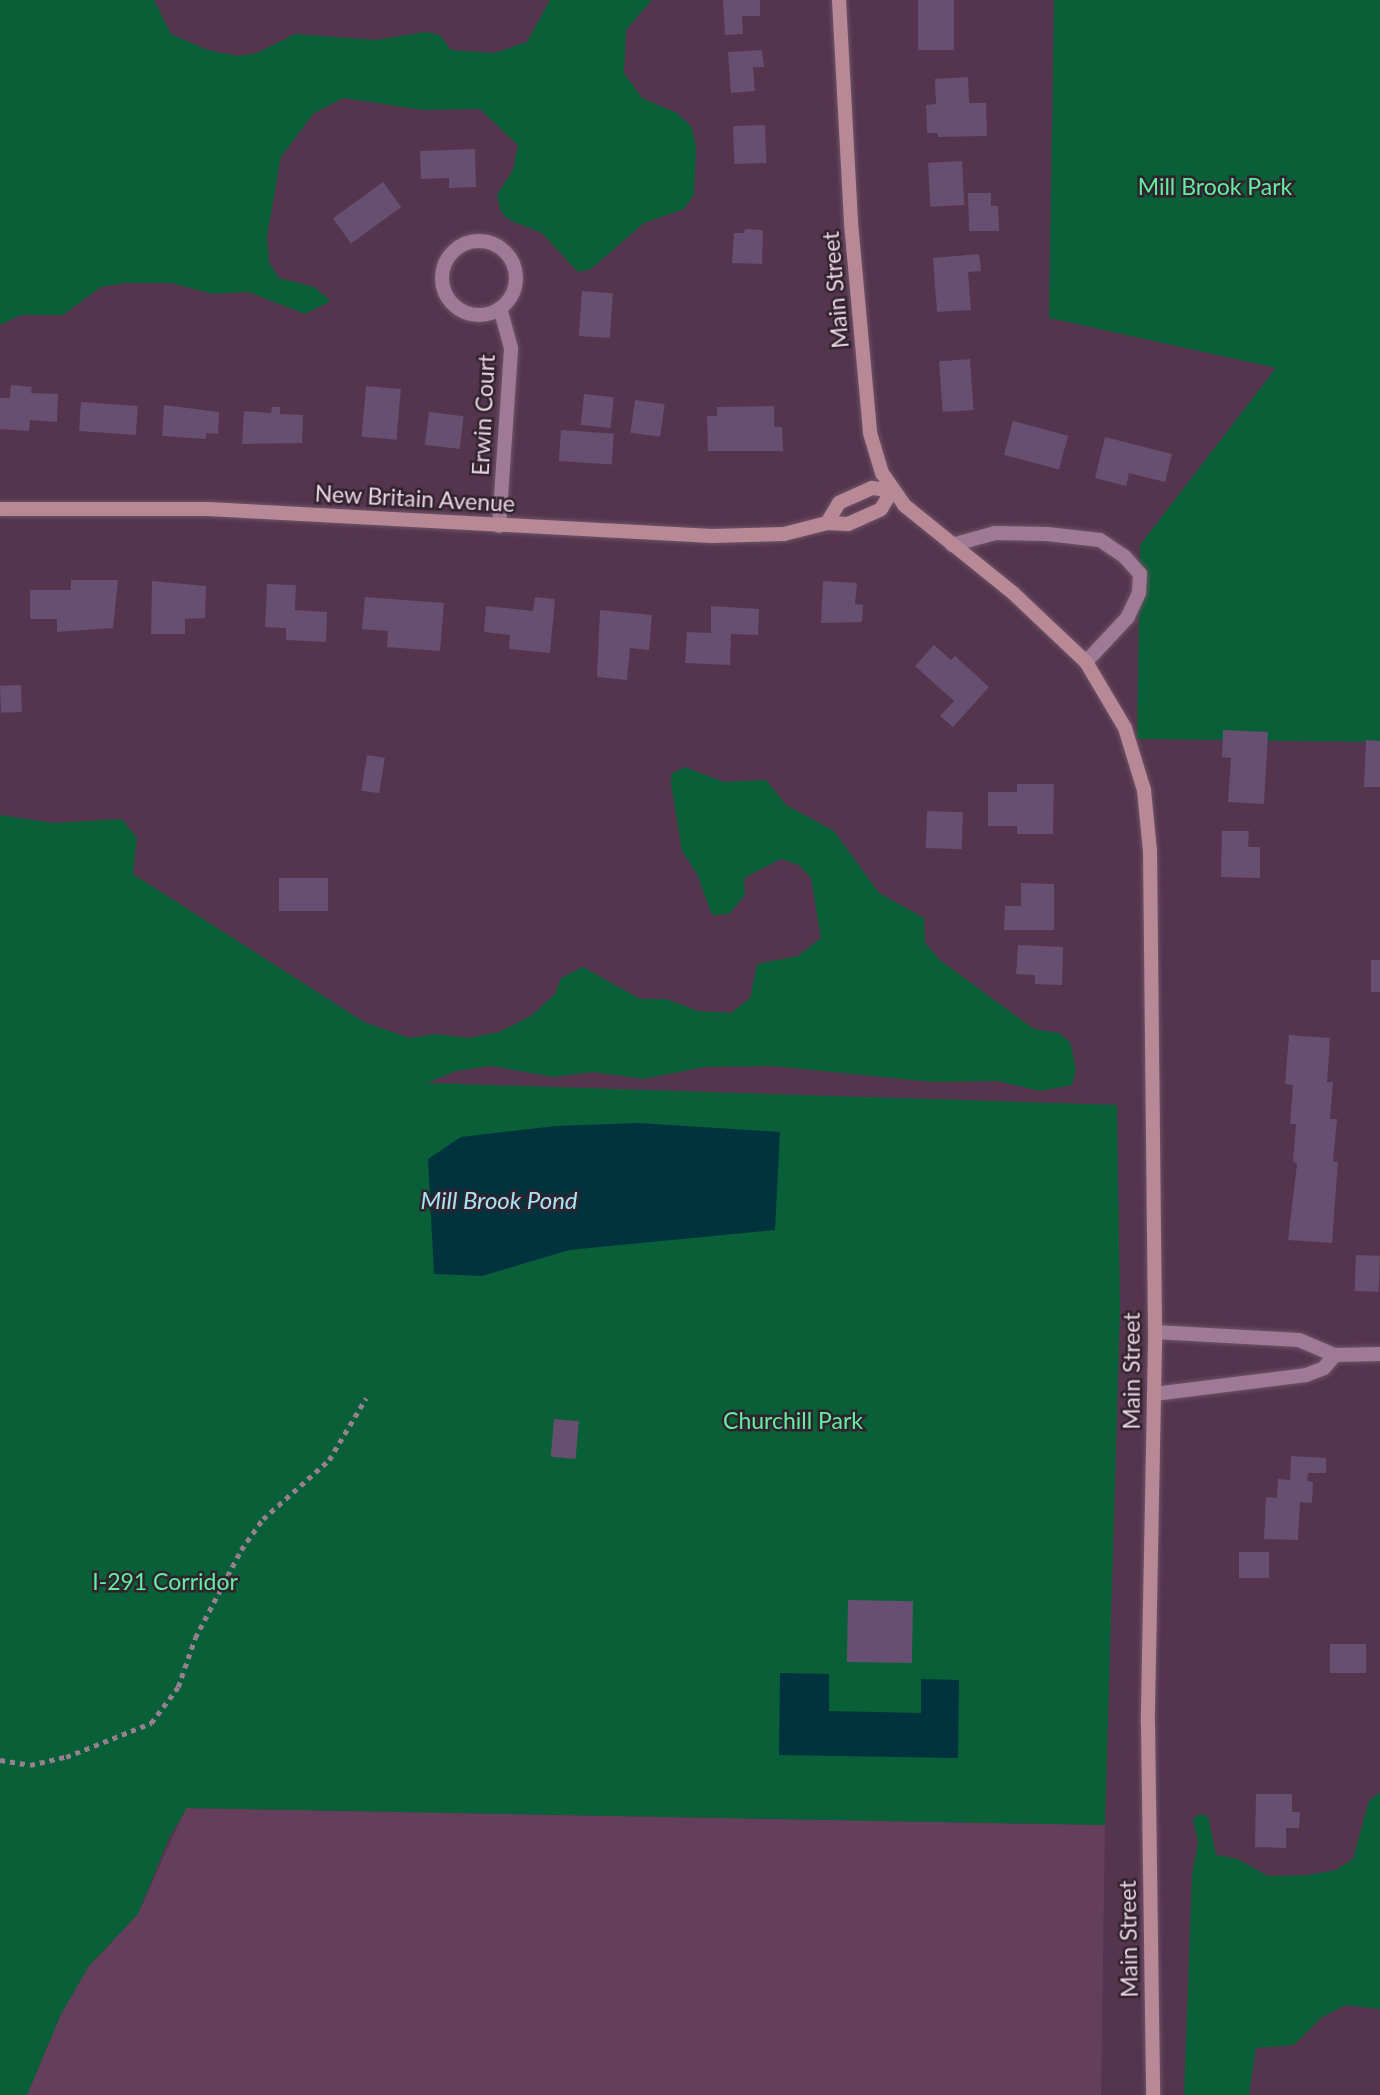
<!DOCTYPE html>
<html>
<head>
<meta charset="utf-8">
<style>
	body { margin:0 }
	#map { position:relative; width:1380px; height:2095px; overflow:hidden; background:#55354d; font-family:Lato,sans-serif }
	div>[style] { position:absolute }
	.built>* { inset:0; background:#643f5b }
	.green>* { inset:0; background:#095f37 }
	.water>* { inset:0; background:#00333e }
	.building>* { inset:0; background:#664f70; transform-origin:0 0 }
	.path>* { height:4.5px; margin-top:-2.25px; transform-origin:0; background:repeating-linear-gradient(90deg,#987e91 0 5px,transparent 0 10px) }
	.roads { filter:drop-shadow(0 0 2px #6e5468) drop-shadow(0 0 2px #6e5468) }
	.minor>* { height:14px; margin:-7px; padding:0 7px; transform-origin:7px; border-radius:7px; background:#9f7a95 }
	.minor>.ring { margin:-7px; padding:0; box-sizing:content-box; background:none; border:14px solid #9f7a95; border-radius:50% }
	.secondary>* { height:14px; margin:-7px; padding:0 7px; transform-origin:7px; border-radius:7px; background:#b78895 }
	span { translate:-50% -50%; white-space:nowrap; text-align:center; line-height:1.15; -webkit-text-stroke:5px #31232e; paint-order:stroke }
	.park-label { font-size:23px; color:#61efa1 }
	.street-label { font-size:23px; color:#e9d5e3 }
	.water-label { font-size:24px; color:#a6e4f5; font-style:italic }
</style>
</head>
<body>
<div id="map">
	<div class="built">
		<div style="clip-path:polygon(186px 1808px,1105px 1825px,1101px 2095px,27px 2095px,61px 2014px,89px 1966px,138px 1914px)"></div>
	</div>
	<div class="green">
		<div style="clip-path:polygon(0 0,154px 0,171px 34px,208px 50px,237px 56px,257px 53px,295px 34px,376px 40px,426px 32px,440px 35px,451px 50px,494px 53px,527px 42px,550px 0,652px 0,626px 30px,624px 73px,642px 98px,677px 113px,691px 126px,696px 146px,694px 195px,684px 209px,644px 223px,591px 269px,578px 272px,542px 233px,509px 220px,501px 212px,497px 195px,513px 170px,518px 145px,480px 109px,423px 110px,343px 98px,313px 114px,281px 157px,267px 236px,269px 263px,279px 278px,314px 287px,331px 301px,305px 314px,248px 292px,213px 294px,171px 283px,125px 283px,101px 287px,63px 315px,21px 315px,0 325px)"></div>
		<div style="clip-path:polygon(1054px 0,1380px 0,1380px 742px,1137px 739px,1140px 545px,1276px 368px,1049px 318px)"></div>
		<div style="clip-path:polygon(685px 767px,724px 782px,766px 780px,786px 805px,834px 831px,879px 893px,924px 918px,925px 943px,941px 961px,1034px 1029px,1059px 1033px,1070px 1042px,1076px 1069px,1072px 1085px,1040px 1091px,998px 1081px,932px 1082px,773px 1066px,705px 1067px,643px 1079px,593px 1072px,553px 1077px,491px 1066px,456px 1071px,427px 1083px,1117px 1105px,1120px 1310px,1105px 1825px,187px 1808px,169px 1838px,138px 1914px,89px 1966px,61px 2014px,27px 2095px,0 2095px,0 815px,54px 823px,122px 819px,137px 838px,133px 874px,364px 1022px,410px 1038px,436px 1034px,469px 1038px,499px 1032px,531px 1016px,555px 994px,561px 978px,583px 967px,640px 999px,666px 999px,698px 1011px,731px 1013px,750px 998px,757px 964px,798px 956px,821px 938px,811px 878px,799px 865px,781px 859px,744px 878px,745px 895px,729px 914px,712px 915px,697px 874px,682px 851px,671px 783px,671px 774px)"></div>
		<div style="clip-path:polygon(1380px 1792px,1380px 2009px,1346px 2005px,1322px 2017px,1294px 2045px,1256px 2048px,1249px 2095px,1184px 2095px,1192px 1875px,1198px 1842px,1193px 1819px,1200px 1814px,1208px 1816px,1216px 1855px,1238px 1859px,1268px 1876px,1308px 1875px,1336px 1870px,1353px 1859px,1369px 1801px)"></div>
	</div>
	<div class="water">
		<div style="clip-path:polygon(639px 1123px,780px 1132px,775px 1230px,569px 1250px,482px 1276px,434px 1274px,428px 1159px,461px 1137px,556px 1126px)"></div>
		<div style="clip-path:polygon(780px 1673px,829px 1674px,829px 1711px,921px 1713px,921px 1679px,959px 1680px,958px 1758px,779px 1755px)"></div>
	</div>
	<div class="building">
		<div style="clip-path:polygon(723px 0,760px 0,760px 16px,742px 16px,743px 34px,725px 35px)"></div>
		<div style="left:918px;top:0;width:36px;height:50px"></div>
		<div style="clip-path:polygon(762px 50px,764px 67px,753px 67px,755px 91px,731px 93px,728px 52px)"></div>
		<div style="clip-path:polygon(968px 77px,969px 103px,986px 103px,987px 136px,938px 137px,938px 133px,927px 133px,926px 105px,936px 104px,935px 79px)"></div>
		<div style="left:765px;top:125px;width:38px;height:32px;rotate:88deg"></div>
		<div style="clip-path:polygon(475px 149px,476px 187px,449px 188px,449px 178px,421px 179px,420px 151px)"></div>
		<div style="left:962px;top:161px;width:44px;height:34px;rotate:87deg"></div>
		<div style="left:383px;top:182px;width:31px;height:62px;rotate:54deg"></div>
		<div style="clip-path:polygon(968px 193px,991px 193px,991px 206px,998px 206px,999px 231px,969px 231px)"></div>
		<div style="clip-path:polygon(745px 229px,763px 230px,762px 264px,732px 263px,734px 233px,744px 233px)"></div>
		<div style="clip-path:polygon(979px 254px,981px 271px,968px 272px,971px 310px,937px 312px,933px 258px)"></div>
		<div style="left:582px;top:291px;width:31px;height:45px;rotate:4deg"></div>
		<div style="left:970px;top:359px;width:51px;height:31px;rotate:86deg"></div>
		<div style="clip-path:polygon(11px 385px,32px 387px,31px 393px,58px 394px,57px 422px,30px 420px,29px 431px,0 429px,0 398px,10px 398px)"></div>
		<div style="left:366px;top:386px;width:35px;height:51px;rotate:5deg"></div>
		<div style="left:584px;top:394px;width:30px;height:31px;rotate:6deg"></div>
		<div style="left:635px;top:400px;width:30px;height:33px;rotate:8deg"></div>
		<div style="left:81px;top:402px;width:57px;height:29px;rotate:4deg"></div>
		<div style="clip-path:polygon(164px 405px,219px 412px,218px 434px,206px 433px,206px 439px,162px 436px)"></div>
		<div style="clip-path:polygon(774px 406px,774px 427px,782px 427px,783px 451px,708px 451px,707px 416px,717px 416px,717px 407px)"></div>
		<div style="clip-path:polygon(272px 407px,280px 407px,280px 414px,303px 415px,302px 443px,242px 444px,244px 411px,271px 413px)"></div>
		<div style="left:429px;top:412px;width:35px;height:33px;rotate:7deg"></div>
		<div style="left:1013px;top:421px;width:57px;height:35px;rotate:15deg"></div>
		<div style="left:561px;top:430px;width:53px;height:31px;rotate:4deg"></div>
		<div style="clip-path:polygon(1105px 437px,1172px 454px,1165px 482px,1129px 473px,1126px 486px,1095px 478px)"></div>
		<div style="clip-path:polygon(71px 580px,118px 580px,113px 628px,57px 632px,57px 619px,30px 619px,30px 590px,71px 590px)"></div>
		<div style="clip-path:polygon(152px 581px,206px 586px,205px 618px,185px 619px,185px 634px,151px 634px)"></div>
		<div style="clip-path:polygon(823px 581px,857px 583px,855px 604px,863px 605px,862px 622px,821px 623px)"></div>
		<div style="clip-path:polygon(267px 584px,296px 585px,295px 610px,327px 612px,326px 642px,286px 640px,286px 628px,265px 627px)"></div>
		<div style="clip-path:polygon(365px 597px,444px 603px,440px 651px,387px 647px,388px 631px,362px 629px)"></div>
		<div style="clip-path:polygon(535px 597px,555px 599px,550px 653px,509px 649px,510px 635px,484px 632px,486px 606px,533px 611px)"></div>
		<div style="clip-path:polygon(711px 606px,759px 609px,758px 635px,731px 634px,730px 665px,685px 663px,687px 632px,711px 633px)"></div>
		<div style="clip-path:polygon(600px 610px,652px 615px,649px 650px,630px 648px,627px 680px,597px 677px)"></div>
		<div style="clip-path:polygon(934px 645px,951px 660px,955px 656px,989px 687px,953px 727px,940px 716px,954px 701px,915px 666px)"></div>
		<div style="left:21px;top:685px;width:27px;height:21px;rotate:88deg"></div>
		<div style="clip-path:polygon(1223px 730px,1268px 732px,1264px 804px,1228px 802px,1231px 758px,1222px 757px)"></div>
		<div style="clip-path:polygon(1366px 740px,1380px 741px,1380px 787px,1364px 787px)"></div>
		<div style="left:367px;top:755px;width:18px;height:36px;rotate:9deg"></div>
		<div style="clip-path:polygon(1017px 784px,1054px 784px,1053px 834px,1017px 834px,1017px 826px,988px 826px,988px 792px,1017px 792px)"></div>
		<div style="left:927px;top:811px;width:36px;height:37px;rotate:2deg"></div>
		<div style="clip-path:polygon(1222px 831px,1249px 831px,1248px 847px,1260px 847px,1260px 878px,1221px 877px)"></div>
		<div style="left:279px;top:878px;width:49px;height:33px"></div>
		<div style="clip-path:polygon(1021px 883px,1054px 884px,1054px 930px,1004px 930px,1005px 906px,1021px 906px)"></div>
		<div style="clip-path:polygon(1018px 945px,1063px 947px,1062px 985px,1035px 984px,1035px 975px,1016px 974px)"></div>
		<div style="left:1371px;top:960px;width:9px;height:32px"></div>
		<div style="clip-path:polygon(1289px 1035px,1330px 1038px,1327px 1082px,1333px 1082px,1330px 1119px,1337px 1119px,1333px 1162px,1338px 1162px,1332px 1243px,1288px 1240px,1297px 1164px,1293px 1161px,1296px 1124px,1290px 1124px,1293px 1085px,1285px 1084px)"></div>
		<div style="left:1356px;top:1255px;width:24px;height:36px;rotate:2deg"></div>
		<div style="left:554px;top:1419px;width:25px;height:38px;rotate:5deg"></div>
		<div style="clip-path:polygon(1291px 1456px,1326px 1458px,1326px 1473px,1308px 1473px,1307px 1481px,1313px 1482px,1312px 1503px,1300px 1502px,1298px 1540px,1264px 1539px,1266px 1497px,1277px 1498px,1278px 1479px,1290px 1480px)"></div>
		<div style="left:1239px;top:1552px;width:30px;height:26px"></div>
		<div style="left:848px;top:1600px;width:65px;height:62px;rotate:1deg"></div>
		<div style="left:1366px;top:1644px;width:29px;height:36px;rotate:90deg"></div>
		<div style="clip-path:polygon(1256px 1794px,1292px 1794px,1292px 1812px,1300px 1812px,1299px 1828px,1286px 1828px,1286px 1848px,1255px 1847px)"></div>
	</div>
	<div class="path">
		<div style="left:0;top:1760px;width:30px;rotate:9deg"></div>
		<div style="left:30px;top:1765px;width:37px;rotate:-13deg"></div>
		<div style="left:66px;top:1757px;width:92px;rotate:-21.8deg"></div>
		<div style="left:151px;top:1723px;width:45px;rotate:-53.1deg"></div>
		<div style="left:178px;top:1687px;width:52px;rotate:-70.9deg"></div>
		<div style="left:195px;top:1638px;width:99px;rotate:-62.4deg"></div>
		<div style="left:241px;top:1550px;width:38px;rotate:-55deg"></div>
		<div style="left:263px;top:1519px;width:89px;rotate:-41.8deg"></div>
		<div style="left:329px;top:1460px;width:72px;rotate:-59.2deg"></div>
	</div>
	<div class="roads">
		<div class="minor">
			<div class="ring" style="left:442px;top:241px;width:60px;height:60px"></div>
			<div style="left:499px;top:526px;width:178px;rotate:-86.1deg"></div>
			<div style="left:511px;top:348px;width:41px;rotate:-105.4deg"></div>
			<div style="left:952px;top:545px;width:45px;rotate:-15.6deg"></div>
			<div style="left:995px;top:533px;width:52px;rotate:1.1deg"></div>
			<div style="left:1047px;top:534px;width:53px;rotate:6.5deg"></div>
			<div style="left:1100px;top:540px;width:29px;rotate:34deg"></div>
			<div style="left:1124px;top:556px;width:24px;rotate:48deg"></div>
			<div style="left:1140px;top:574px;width:19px;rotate:93deg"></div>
			<div style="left:1139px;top:593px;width:26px;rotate:115deg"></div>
			<div style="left:1128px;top:617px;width:62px;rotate:133deg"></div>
			<div style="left:1155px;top:1332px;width:144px;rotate:3.2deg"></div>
			<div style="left:1299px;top:1340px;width:39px;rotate:23deg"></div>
			<div style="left:1335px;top:1355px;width:45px;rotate:-1.3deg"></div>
			<div style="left:1154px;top:1394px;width:153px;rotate:-7.1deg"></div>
			<div style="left:1306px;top:1375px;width:19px;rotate:-21deg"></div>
			<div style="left:1324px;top:1368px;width:17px;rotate:-50deg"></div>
		</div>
		<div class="secondary">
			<div style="left:839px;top:0;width:223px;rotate:86.9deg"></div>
			<div style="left:851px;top:223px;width:211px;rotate:84.8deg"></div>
			<div style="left:870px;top:433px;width:42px;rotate:73.3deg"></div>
			<div style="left:882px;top:473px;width:39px;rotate:55deg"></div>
			<div style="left:904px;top:505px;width:140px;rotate:38.9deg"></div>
			<div style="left:1013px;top:593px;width:100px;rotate:43.4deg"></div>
			<div style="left:1086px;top:662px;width:77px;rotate:59.4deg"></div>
			<div style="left:1125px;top:728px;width:65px;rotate:73deg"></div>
			<div style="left:1144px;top:790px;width:61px;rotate:84.4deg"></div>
			<div style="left:1150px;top:851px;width:493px;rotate:89.4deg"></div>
			<div style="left:1155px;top:1344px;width:380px;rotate:91.1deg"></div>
			<div style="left:1148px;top:1724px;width:371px;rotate:89.2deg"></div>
			<div style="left:0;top:509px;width:208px"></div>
			<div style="left:208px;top:509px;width:505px;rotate:3.07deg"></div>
			<div style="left:712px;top:536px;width:72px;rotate:-1.6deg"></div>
			<div style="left:784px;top:534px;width:44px;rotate:-14.3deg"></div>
			<div style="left:827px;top:523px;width:21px;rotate:3deg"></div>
			<div style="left:848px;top:524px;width:36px;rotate:-24deg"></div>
			<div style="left:881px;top:509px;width:21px;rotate:-59deg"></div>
			<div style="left:892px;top:491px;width:20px;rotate:-171deg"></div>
			<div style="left:872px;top:488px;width:36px;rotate:156deg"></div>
			<div style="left:839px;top:503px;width:23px;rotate:121deg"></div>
		</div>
	</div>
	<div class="park-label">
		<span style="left:1215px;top:186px">Mill Brook Park</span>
		<span style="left:793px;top:1420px">Churchill Park</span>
		<span style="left:165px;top:1581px">I-291 Corridor</span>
	</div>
	<div class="street-label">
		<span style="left:835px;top:290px;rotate:-95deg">Main Street</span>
		<span style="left:483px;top:415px;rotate:-87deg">Erwin Court</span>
		<span style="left:415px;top:498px;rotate:3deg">New Britain Avenue</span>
		<span style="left:1131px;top:1371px;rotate:-90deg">Main Street</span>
		<span style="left:1128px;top:1939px;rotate:-91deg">Main Street</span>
	</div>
	<div class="water-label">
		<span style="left:499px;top:1200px">Mill Brook Pond</span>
	</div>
</div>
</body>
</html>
